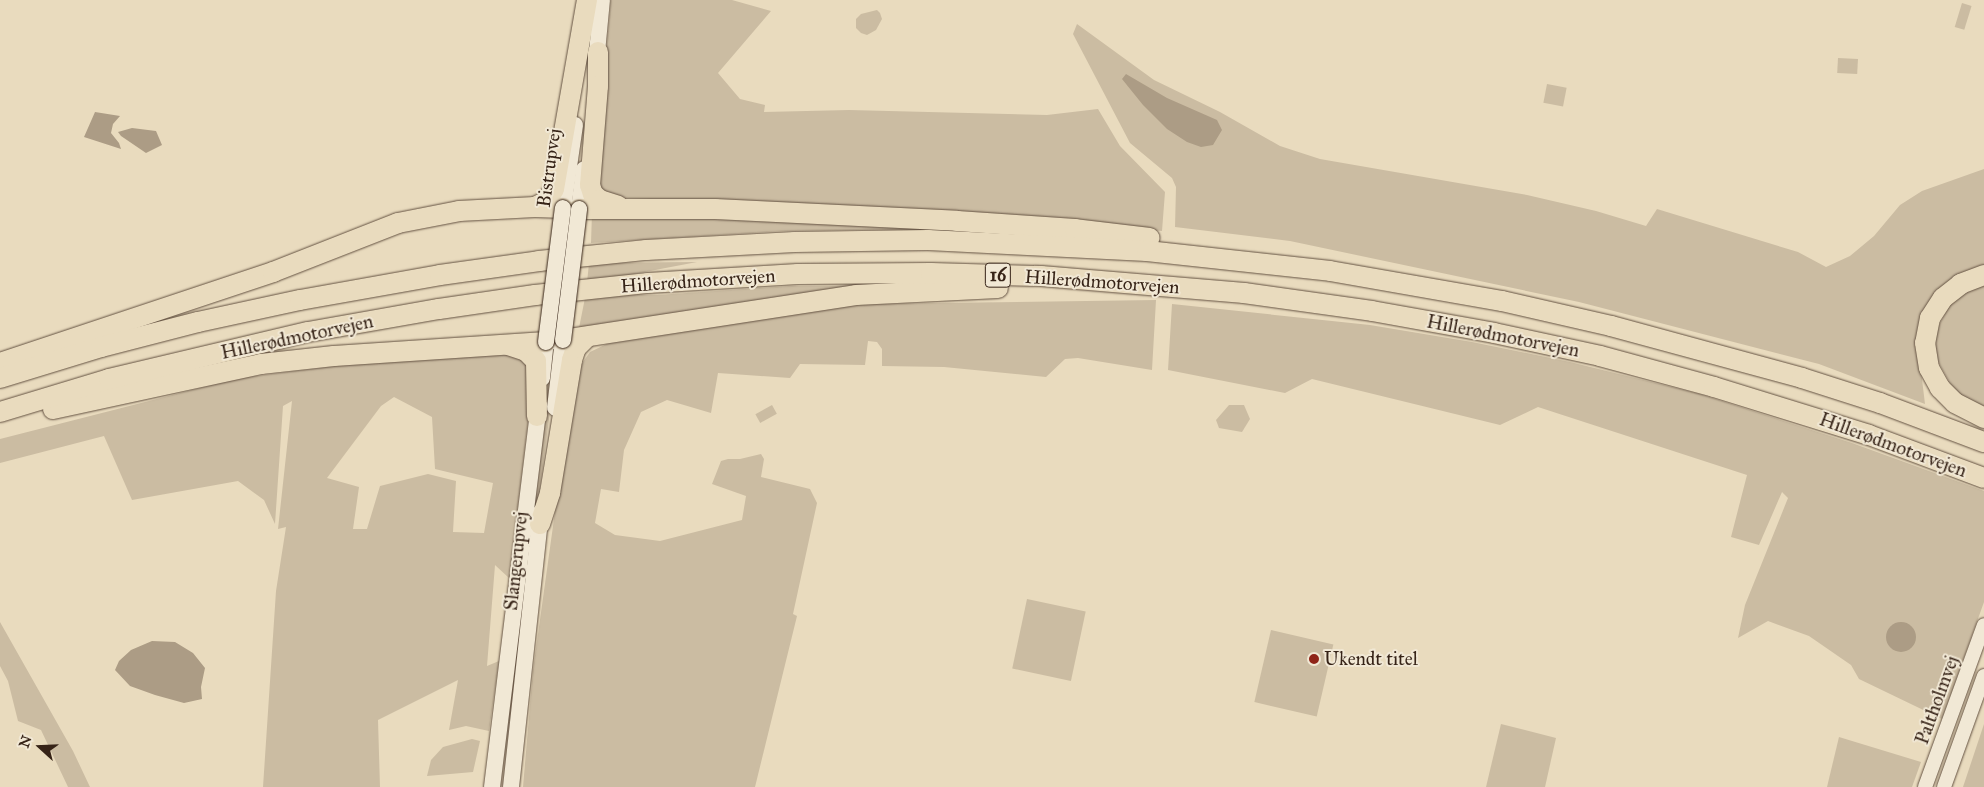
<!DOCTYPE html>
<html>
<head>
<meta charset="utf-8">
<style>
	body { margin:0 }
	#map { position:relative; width:1984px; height:787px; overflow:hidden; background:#e9dbbe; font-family:"IM FELL Great Primer",serif }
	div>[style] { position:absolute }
	.green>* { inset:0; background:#cbbca2; transform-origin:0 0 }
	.water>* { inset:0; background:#ac9c85 }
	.round { border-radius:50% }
	.roads { filter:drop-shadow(0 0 1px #635141) drop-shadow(0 0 1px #635141) }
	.tertiary>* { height:14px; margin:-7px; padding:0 7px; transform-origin:7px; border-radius:7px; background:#f1e8d5 }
	.secondary>* { height:16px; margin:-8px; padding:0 8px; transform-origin:8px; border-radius:8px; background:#f1e8d5 }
	.motorway>* { height:20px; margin:-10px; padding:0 10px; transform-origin:10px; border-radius:10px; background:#e9dbbe }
	.bridges { filter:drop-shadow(0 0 1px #362317) drop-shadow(0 0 1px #362317) }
	.secondary-bridge>* { height:16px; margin:-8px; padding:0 8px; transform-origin:8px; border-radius:8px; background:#f1e8d5 }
	.dots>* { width:14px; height:14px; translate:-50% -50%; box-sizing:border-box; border:2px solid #f1e8d5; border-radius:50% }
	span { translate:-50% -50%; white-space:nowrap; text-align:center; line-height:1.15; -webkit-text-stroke:4px #f1e8d5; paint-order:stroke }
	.shield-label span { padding:1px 4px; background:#f1e8d5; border:1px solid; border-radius:4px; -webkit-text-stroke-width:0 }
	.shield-label { font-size:18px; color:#362317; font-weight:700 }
	.street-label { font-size:19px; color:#362317 }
	.poi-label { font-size:19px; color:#362317 }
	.left { translate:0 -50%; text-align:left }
	.north { position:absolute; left:15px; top:722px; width:50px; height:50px; -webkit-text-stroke:4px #f1e8d5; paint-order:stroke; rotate:290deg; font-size:14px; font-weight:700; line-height:20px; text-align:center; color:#362317 }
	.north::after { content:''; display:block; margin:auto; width:18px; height:22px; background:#362317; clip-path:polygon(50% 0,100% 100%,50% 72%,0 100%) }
</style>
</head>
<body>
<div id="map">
	<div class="green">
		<div style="clip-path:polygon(611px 0,732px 0,771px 11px,718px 73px,740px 99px,765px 105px,764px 112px,849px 110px,1047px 115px,1098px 109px,1120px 146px,1165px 192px,1162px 231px,947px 213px,608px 197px,594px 181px)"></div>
		<div style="left:1962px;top:3px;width:10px;height:25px;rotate:17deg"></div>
		<div style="clip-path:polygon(877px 10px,880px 13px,882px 19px,876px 30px,867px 35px,861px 33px,856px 28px,856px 19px,861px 14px)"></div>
		<div style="clip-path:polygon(1077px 24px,1154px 80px,1220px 112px,1280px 146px,1320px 159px,1527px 195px,1596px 211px,1646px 226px,1657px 209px,1798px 252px,1826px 267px,1850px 256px,1874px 236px,1900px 205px,1922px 191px,1984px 169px,1984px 271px,1957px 281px,1920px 363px,1925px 404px,1819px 364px,1579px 302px,1290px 241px,1175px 227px,1176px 187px,1172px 178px,1130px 143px,1073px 34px)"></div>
		<div style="left:1838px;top:58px;width:20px;height:15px;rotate:3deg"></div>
		<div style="left:1547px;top:84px;width:20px;height:19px;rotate:11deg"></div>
		<div style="clip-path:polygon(592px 213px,989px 228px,784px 231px,591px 243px)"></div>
		<div style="clip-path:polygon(697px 262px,587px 283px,589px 263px)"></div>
		<div style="clip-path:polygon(1984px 284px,1984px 408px,1969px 403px,1951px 385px,1936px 358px,1936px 331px,1949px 306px,1969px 288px)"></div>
		<div style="clip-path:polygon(792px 286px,901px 286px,579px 328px,586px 293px,657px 295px)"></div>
		<div style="clip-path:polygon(1156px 300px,1152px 370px,1078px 358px,1065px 359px,1046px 377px,944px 367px,882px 366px,882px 349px,877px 342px,868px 341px,865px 365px,800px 364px,790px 378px,718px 373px,711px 413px,667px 400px,641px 412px,624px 450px,619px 492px,601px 489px,595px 523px,615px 535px,660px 541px,742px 520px,746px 496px,712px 484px,721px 461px,728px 459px,740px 459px,761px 454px,764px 459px,761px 477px,810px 489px,817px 503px,793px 614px,797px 616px,755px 787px,523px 787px,533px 670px,574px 375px,590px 352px,613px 341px,862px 304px)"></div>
		<div style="clip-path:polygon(1172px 304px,1370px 325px,1472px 342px,1570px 362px,1700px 394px,1852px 443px,1984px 491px,1984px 602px,1942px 719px,1859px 679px,1851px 665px,1809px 636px,1768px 621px,1738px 638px,1745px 605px,1788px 498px,1782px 492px,1759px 545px,1731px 537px,1747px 475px,1538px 407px,1500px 425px,1312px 379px,1285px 393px,1168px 370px)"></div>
		<div style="clip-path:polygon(550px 349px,558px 350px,510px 721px,506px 720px)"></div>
		<div style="clip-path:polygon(evenodd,508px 352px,523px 357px,534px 374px,509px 578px,495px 565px,487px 666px,499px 661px,489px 731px,466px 726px,449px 730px,458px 680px,378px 720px,380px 787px,263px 787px,276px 591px,286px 527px,278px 529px,292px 401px,283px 406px,275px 524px,264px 500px,238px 481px,132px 500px,104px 436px,0 463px,0 439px,239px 378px,367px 362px,508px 352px,394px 397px,432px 417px,435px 469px,493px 483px,484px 533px,453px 532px,456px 481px,428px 474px,380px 486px,367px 529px,353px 529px,359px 487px,327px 478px,381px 406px,394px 397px)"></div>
		<div style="left:772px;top:405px;width:10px;height:19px;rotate:61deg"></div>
		<div style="clip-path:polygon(1229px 405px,1244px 405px,1250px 419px,1242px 432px,1219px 428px,1216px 420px)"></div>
		<div style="left:1027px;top:599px;width:60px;height:71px;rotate:12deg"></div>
		<div style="clip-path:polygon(0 622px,73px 751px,90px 787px,68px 787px,41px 730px,18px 721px,8px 681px,0 666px)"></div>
		<div style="left:1271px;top:630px;width:64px;height:74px;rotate:13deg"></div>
		<div style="clip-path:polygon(1501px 724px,1556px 738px,1545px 787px,1486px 787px)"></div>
		<div style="clip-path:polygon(1984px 724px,1984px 787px,1963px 787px)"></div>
		<div style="clip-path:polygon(1839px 737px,1921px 762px,1912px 787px,1827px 787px)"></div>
		<div style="clip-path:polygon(472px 739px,480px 741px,473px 772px,427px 776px,431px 760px,443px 747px)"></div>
	</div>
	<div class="water">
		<div style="clip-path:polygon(1126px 74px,1167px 98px,1217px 120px,1222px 130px,1213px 145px,1201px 147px,1187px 142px,1167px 129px,1143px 105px,1122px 79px)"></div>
		<div style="clip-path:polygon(95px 112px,120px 116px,113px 124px,111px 133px,119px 143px,121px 149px,84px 137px)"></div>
		<div style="clip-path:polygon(132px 128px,156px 131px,162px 145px,146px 153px,121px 136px,118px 132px)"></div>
		<div class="round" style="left:1886px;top:622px;width:30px;height:30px"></div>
		<div style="clip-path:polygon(152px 641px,175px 642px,193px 653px,205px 668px,201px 687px,202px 699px,184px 703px,155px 695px,130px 686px,115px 670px,119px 661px,131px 650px)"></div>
	</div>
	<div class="roads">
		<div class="tertiary">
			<div style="left:1925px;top:787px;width:172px;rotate:-70deg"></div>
			<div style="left:1944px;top:787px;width:118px;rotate:-70.2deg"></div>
		</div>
		<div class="secondary">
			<div style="left:596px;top:63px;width:63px;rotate:-84.6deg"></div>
			<div style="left:575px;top:125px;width:84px;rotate:98.2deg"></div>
			<div style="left:563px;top:208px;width:16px;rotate:4deg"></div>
			<div style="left:579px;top:209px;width:40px;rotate:-82.9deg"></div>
			<div style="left:542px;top:378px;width:36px;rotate:-84deg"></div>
			<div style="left:546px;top:342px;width:17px;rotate:-7deg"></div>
			<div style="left:563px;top:340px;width:68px;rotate:96.7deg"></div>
			<div style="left:492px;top:787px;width:385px;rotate:-83deg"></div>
			<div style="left:511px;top:787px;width:277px;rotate:-83.8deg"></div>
		</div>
		<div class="motorway">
			<div style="left:598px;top:52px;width:34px;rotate:90deg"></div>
			<div style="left:598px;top:86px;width:99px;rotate:94.6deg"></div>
			<div style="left:590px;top:185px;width:9px;rotate:72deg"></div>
			<div style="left:593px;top:194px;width:9px;rotate:41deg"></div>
			<div style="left:600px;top:200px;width:19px;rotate:18deg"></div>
			<div style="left:535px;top:207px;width:13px;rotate:-27deg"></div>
			<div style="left:547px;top:201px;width:14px;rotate:-60deg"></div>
			<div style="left:554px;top:189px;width:192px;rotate:-80.1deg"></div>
			<div style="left:579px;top:209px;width:136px"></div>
			<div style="left:715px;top:209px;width:242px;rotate:2.8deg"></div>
			<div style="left:957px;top:221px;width:118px;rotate:3.9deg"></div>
			<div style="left:1075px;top:229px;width:75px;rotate:6.9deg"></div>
			<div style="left:1984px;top:275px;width:25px;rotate:159deg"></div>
			<div style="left:1961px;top:284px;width:23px;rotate:142deg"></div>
			<div style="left:1943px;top:298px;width:24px;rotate:123deg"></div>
			<div style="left:1930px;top:318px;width:25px;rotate:101deg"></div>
			<div style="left:1925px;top:343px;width:25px;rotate:81deg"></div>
			<div style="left:1929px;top:368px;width:23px;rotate:61deg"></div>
			<div style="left:1940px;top:388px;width:21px;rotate:45deg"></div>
			<div style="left:1955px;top:403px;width:33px;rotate:27deg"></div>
			<div style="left:563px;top:340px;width:296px;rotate:-8.7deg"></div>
			<div style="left:856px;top:295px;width:142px;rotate:-2.8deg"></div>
			<div style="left:508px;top:345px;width:19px;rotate:18deg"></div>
			<div style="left:526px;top:351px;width:14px;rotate:45deg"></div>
			<div style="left:536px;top:361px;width:55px;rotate:89deg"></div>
			<div style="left:0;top:363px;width:288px;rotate:-18.4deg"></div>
			<div style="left:273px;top:272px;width:134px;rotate:-21.4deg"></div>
			<div style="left:398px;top:223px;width:62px;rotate:-11.1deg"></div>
			<div style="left:459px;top:211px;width:76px;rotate:-3deg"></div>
			<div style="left:535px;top:207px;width:28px;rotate:2deg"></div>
			<div style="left:0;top:378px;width:106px;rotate:-17.1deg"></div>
			<div style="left:101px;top:347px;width:100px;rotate:-14.5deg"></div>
			<div style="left:198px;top:322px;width:104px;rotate:-12.2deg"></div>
			<div style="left:300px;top:300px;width:142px;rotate:-10.1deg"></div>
			<div style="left:440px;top:275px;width:100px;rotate:-8deg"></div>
			<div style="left:539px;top:261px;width:108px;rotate:-5.9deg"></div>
			<div style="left:646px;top:250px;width:149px;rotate:-3.1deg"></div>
			<div style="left:795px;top:242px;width:133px;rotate:-0.9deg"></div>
			<div style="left:928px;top:240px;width:219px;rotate:2.9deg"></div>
			<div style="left:1147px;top:251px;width:184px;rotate:6.2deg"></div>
			<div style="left:1330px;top:271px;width:175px;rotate:9.9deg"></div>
			<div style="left:1502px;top:301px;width:112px;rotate:12.9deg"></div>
			<div style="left:1611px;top:326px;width:198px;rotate:15.2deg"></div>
			<div style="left:1802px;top:378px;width:82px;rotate:17.8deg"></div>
			<div style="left:1880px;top:403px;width:111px;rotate:20.6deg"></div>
			<div style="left:53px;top:409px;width:213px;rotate:-12.2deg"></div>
			<div style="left:261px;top:364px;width:73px;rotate:-6.3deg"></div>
			<div style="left:334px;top:356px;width:212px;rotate:-3.8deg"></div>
			<div style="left:0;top:412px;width:114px;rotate:-16.8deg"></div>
			<div style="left:109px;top:379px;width:204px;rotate:-13.3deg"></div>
			<div style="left:308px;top:332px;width:133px;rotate:-10deg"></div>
			<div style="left:439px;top:309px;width:97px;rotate:-8.3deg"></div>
			<div style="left:535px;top:295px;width:114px;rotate:-6.1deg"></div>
			<div style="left:648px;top:283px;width:150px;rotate:-3.4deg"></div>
			<div style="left:798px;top:274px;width:133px;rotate:-0.4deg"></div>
			<div style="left:931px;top:273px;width:110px;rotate:1.6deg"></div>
			<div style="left:1041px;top:276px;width:204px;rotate:4.8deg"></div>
			<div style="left:1244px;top:293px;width:129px;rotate:8deg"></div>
			<div style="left:1372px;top:311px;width:124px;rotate:10.2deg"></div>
			<div style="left:1494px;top:333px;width:108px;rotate:12.2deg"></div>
			<div style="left:1600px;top:356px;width:118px;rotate:15.2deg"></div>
			<div style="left:1714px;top:387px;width:162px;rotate:17.2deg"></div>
			<div style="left:1869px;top:435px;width:123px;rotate:20.5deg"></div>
			<div style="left:540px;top:524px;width:33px;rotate:-72deg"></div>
			<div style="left:550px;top:493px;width:135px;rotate:-80.6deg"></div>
			<div style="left:572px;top:360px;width:13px;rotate:-72deg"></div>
			<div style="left:576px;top:348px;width:16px;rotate:-45deg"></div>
		</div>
	</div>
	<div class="bridges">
		<div class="secondary-bridge">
			<div style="left:563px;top:340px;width:132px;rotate:-83deg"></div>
			<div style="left:546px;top:342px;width:135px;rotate:-82.8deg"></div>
		</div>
	</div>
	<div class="dots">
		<div style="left:1314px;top:659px;background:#8f2418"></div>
	</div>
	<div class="shield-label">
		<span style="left:998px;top:275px">16</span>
	</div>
	<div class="street-label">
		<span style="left:549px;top:168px;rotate:-82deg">Bistrupvej</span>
		<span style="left:698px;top:281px;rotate:-4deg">Hillerødmotorvejen</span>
		<span style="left:1102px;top:282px;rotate:4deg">Hillerødmotorvejen</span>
		<span style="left:1503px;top:336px;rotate:11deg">Hillerødmotorvejen</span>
		<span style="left:297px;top:337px;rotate:-12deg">Hillerødmotorvejen</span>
		<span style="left:1893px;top:445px;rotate:20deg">Hillerødmotorvejen</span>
		<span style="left:516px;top:561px;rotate:-84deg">Slangerupvej</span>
		<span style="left:1937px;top:700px;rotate:-70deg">Paltholmvej</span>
	</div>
	<div class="poi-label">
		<span class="left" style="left:1324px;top:659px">Ukendt titel</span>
	</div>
	<div class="north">N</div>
</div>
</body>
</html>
